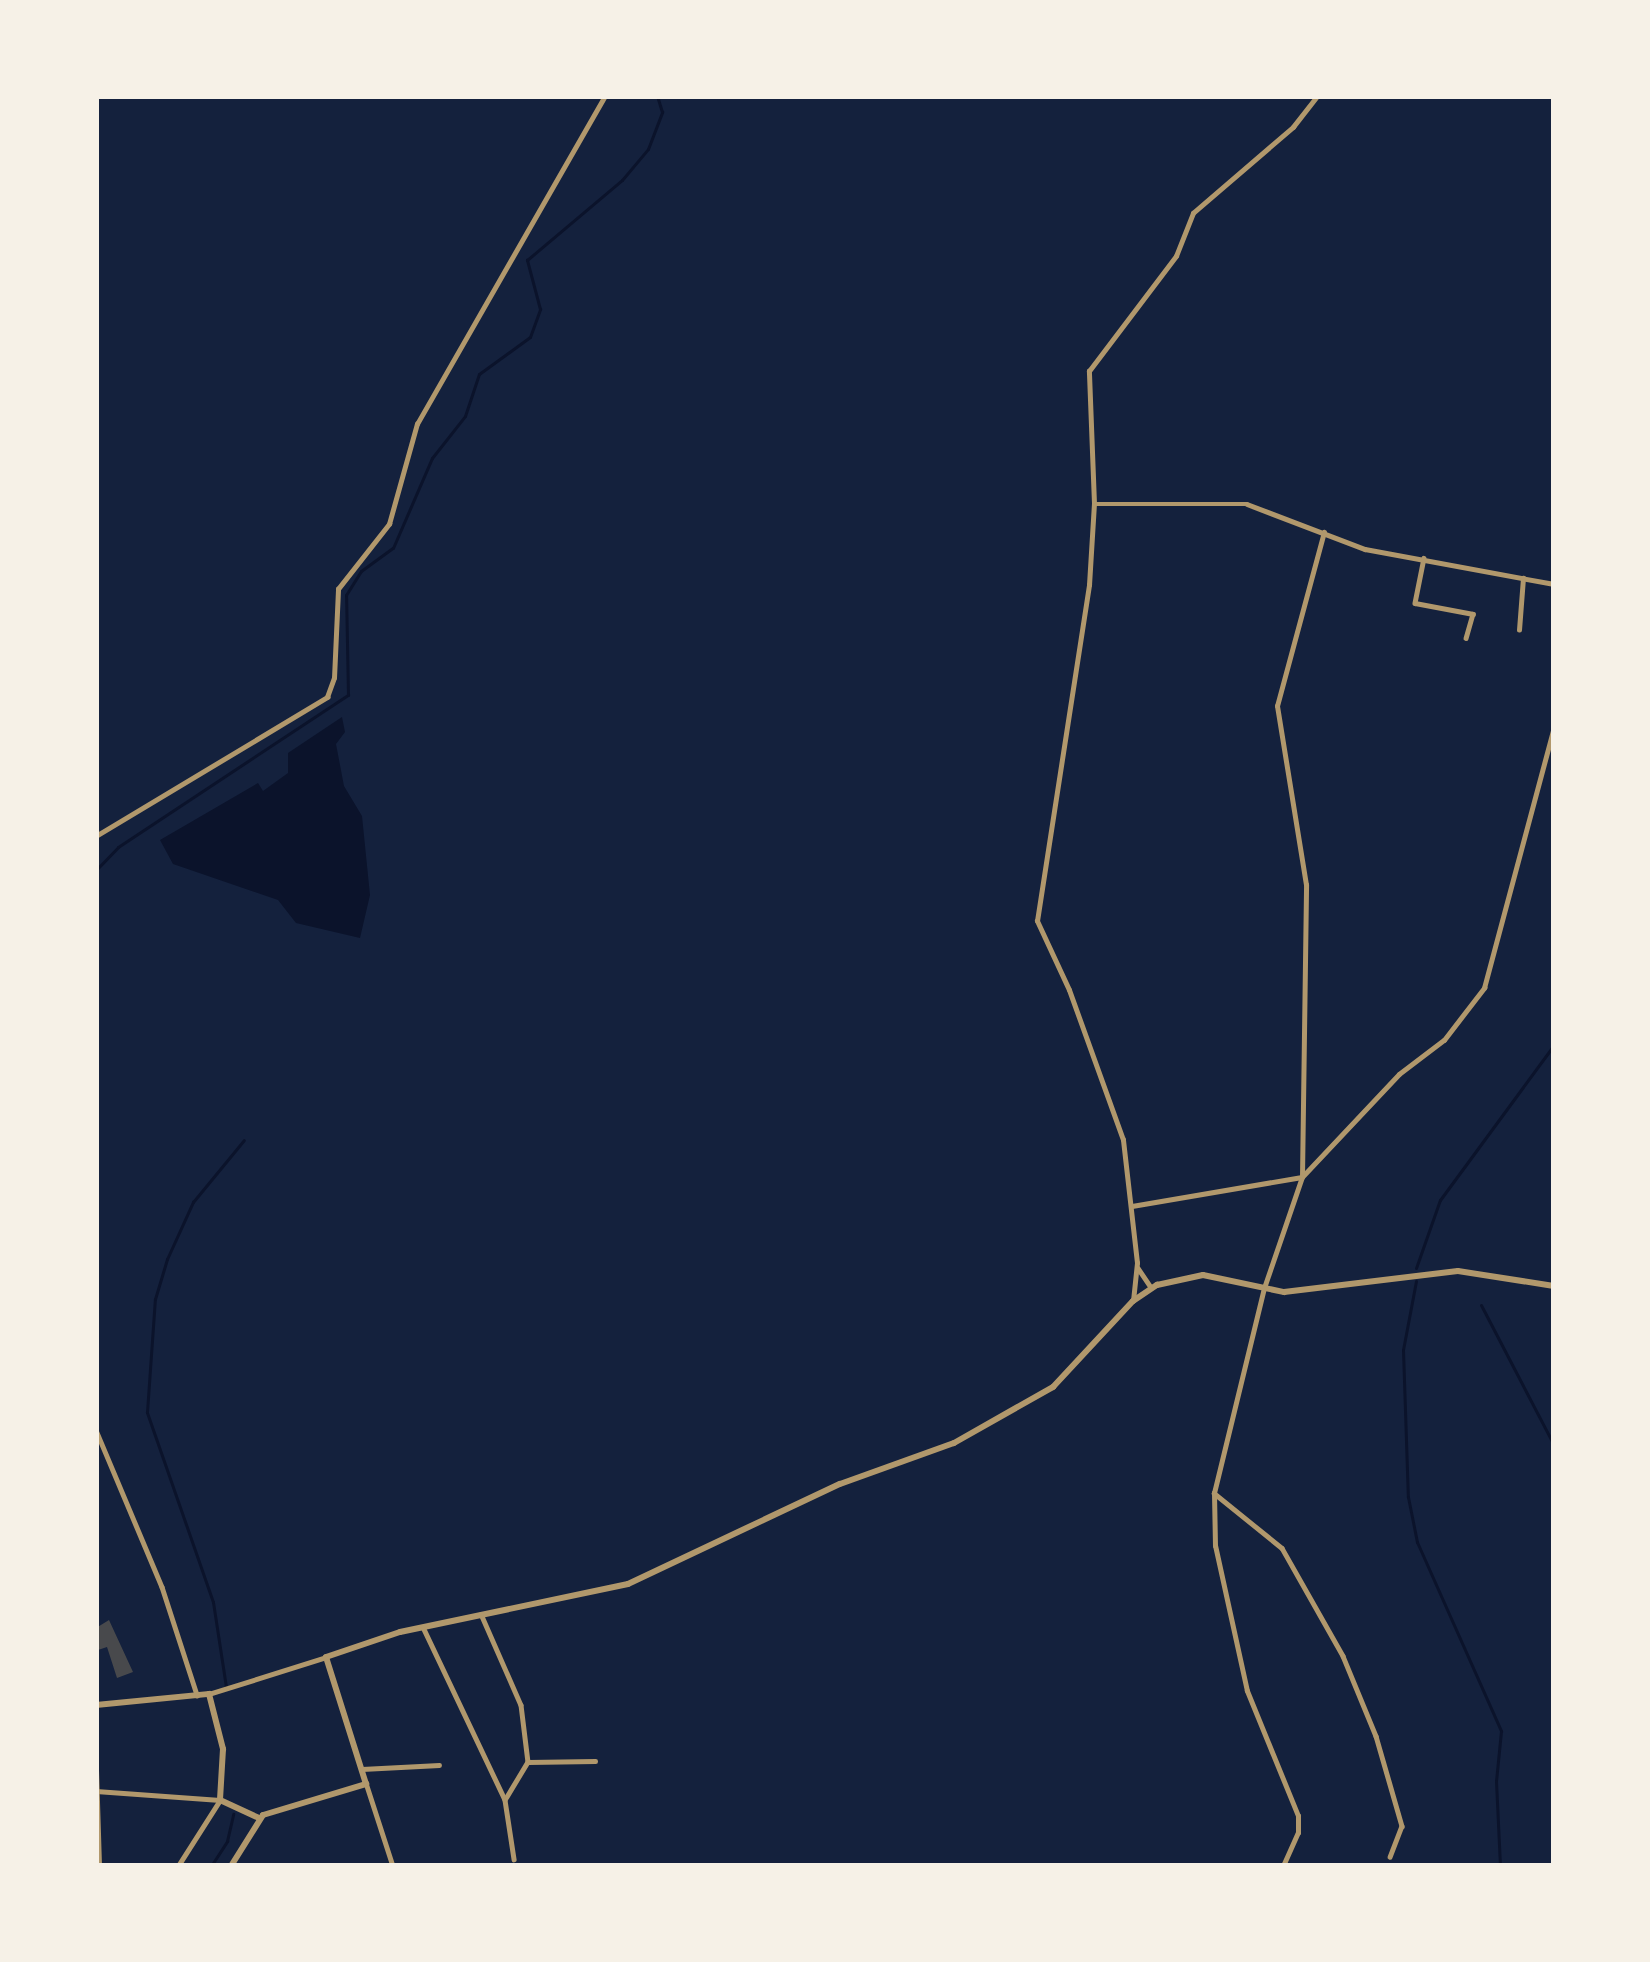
<!DOCTYPE html>
<html>
<head>
<meta charset="utf-8">
<style>
	body { margin:0 }
	#map { position:relative; width:1650px; height:1962px; overflow:hidden; background:#14213d; font-family:"Roboto Condensed",sans-serif }
	div>[style] { position:absolute }
	.water>* { inset:0; background:#0b132b }
	.stream>* { height:3px; margin:-1.5px; padding:0 1.5px; transform-origin:1.5px; border-radius:1.5px; background:#0b132b }
	.building>* { inset:0; background:#48494c }
	.minor>* { height:4.5px; margin:-2.25px; padding:0 2.25px; transform-origin:2.25px; border-radius:2.25px; background:#b1986c }
	.tertiary>* { height:6px; margin:-3px; padding:0 3px; transform-origin:3px; border-radius:3px; background:#b1986c }
	span { translate:-50% -50%; white-space:nowrap; text-align:center; line-height:1.15; -webkit-text-stroke:9px #f6f1e7; paint-order:stroke }
	.frame { position:absolute; inset:0; border:99px solid #f6f1e7; pointer-events:none }
</style>
</head>
<body>
<div id="map">
	<div class="water">
		<div style="clip-path:polygon(342px 717px,345px 732px,336px 744px,344px 786px,362px 816px,370px 895px,360px 938px,296px 923px,278px 900px,173px 864px,160px 840px,258px 783px,263px 791px,288px 773px,288px 753px)"></div>
	</div>
	<div class="stream">
		<div style="left:96px;top:870px;width:32px;rotate:-46deg"></div>
		<div style="left:118px;top:847px;width:276px;rotate:-33.5deg"></div>
		<div style="left:348px;top:695px;width:100px;rotate:-91.1deg"></div>
		<div style="left:346px;top:595px;width:28px;rotate:-58deg"></div>
		<div style="left:361px;top:571px;width:39px;rotate:-36deg"></div>
		<div style="left:393px;top:548px;width:98px;rotate:-66.6deg"></div>
		<div style="left:432px;top:458px;width:53px;rotate:-51.8deg"></div>
		<div style="left:465px;top:416px;width:44px;rotate:-71.6deg"></div>
		<div style="left:479px;top:374px;width:63px;rotate:-36deg"></div>
		<div style="left:530px;top:337px;width:30px;rotate:-70deg"></div>
		<div style="left:540px;top:309px;width:51px;rotate:-104.9deg"></div>
		<div style="left:527px;top:260px;width:124px;rotate:-40.1deg"></div>
		<div style="left:622px;top:180px;width:40px;rotate:-50deg"></div>
		<div style="left:648px;top:149px;width:40px;rotate:-69deg"></div>
		<div style="left:662px;top:112px;width:17px;rotate:-107deg"></div>
		<div style="left:1416px;top:1268px;width:72px;rotate:-70.6deg"></div>
		<div style="left:1440px;top:1200px;width:192px;rotate:-53.7deg"></div>
		<div style="left:1416px;top:1281px;width:70px;rotate:100.7deg"></div>
		<div style="left:1403px;top:1350px;width:147px;rotate:88.1deg"></div>
		<div style="left:1408px;top:1497px;width:46px;rotate:78.7deg"></div>
		<div style="left:1417px;top:1542px;width:207px;rotate:66deg"></div>
		<div style="left:1501px;top:1731px;width:50px;rotate:95.7deg"></div>
		<div style="left:1496px;top:1781px;width:85px;rotate:87.3deg"></div>
		<div style="left:1481px;top:1305px;width:158px;rotate:62.5deg"></div>
		<div style="left:226px;top:1687px;width:86px;rotate:-98.7deg"></div>
		<div style="left:213px;top:1602px;width:201px;rotate:-109.2deg"></div>
		<div style="left:147px;top:1412px;width:113px;rotate:-86deg"></div>
		<div style="left:155px;top:1299px;width:42px;rotate:-73.3deg"></div>
		<div style="left:167px;top:1259px;width:63px;rotate:-65.5deg"></div>
		<div style="left:193px;top:1202px;width:80px;rotate:-50.6deg"></div>
		<div style="left:211px;top:1866px;width:30px;rotate:-57deg"></div>
		<div style="left:227px;top:1841px;width:28px;rotate:-77deg"></div>
	</div>
	<div class="building">
		<div style="clip-path:polygon(109px 1620px,133px 1672px,117px 1678px,107px 1647px,98px 1650px,96px 1643px,96px 1628px)"></div>
	</div>
	<div class="minor">
		<div style="left:1094px;top:504px;width:153px"></div>
		<div style="left:1247px;top:504px;width:126px;rotate:20.9deg"></div>
		<div style="left:1365px;top:549px;width:192px;rotate:10.5deg"></div>
		<div style="left:1424px;top:558px;width:46px;rotate:101.3deg"></div>
		<div style="left:1415px;top:603px;width:59px;rotate:10.7deg"></div>
		<div style="left:1473px;top:614px;width:25px;rotate:106deg"></div>
		<div style="left:1519px;top:630px;width:52px;rotate:-85.6deg"></div>
		<div style="left:96px;top:822px;width:13px;rotate:86deg"></div>
		<div style="left:96px;top:836px;width:270px;rotate:-31deg"></div>
		<div style="left:327px;top:697px;width:20px;rotate:-70deg"></div>
		<div style="left:334px;top:678px;width:89px;rotate:-87.4deg"></div>
		<div style="left:338px;top:589px;width:83px;rotate:-51.9deg"></div>
		<div style="left:389px;top:524px;width:104px;rotate:-74.4deg"></div>
		<div style="left:417px;top:424px;width:378px;rotate:-60.2deg"></div>
		<div style="left:1302px;top:1177px;width:292px;rotate:-89.2deg"></div>
		<div style="left:1306px;top:885px;width:181px;rotate:-99.2deg"></div>
		<div style="left:1277px;top:706px;width:180px;rotate:-74.9deg"></div>
		<div style="left:1132px;top:1206px;width:172px;rotate:-9.7deg"></div>
		<div style="left:1138px;top:1268px;width:23px;rotate:56deg"></div>
		<div style="left:1133px;top:1301px;width:38px;rotate:-84deg"></div>
		<div style="left:1137px;top:1263px;width:124px;rotate:-96.5deg"></div>
		<div style="left:1123px;top:1140px;width:159px;rotate:-109.8deg"></div>
		<div style="left:1069px;top:990px;width:76px;rotate:-114.9deg"></div>
		<div style="left:1037px;top:921px;width:340px;rotate:-81.2deg"></div>
		<div style="left:1089px;top:585px;width:81px;rotate:-86.5deg"></div>
		<div style="left:1094px;top:504px;width:133px;rotate:-92.2deg"></div>
		<div style="left:1089px;top:371px;width:144px;rotate:-52.9deg"></div>
		<div style="left:1176px;top:256px;width:46px;rotate:-68.4deg"></div>
		<div style="left:1193px;top:213px;width:132px;rotate:-40.7deg"></div>
		<div style="left:1293px;top:127px;width:39px;rotate:-52deg"></div>
		<div style="left:96px;top:1430px;width:170px;rotate:67.2deg"></div>
		<div style="left:162px;top:1587px;width:114px;rotate:72deg"></div>
		<div style="left:1214px;top:1493px;width:87px;rotate:39deg"></div>
		<div style="left:1282px;top:1548px;width:124px;rotate:60.5deg"></div>
		<div style="left:1343px;top:1656px;width:87px;rotate:67.6deg"></div>
		<div style="left:1376px;top:1736px;width:94px;rotate:73.9deg"></div>
		<div style="left:1402px;top:1826px;width:33px;rotate:111deg"></div>
		<div style="left:481px;top:1614px;width:99px;rotate:66.3deg"></div>
		<div style="left:521px;top:1705px;width:57px;rotate:83deg"></div>
		<div style="left:528px;top:1762px;width:41px;rotate:121deg"></div>
		<div style="left:423px;top:1627px;width:191px;rotate:64.6deg"></div>
		<div style="left:505px;top:1800px;width:60px;rotate:81.3deg"></div>
		<div style="left:209px;top:1694px;width:123px;rotate:-17.5deg"></div>
		<div style="left:528px;top:1762px;width:67px;rotate:-0.9deg"></div>
		<div style="left:362px;top:1769px;width:77px;rotate:-3deg"></div>
		<div style="left:367px;top:1786px;width:84px;rotate:72deg"></div>
		<div style="left:96px;top:1791px;width:124px;rotate:4.2deg"></div>
		<div style="left:178px;top:1866px;width:78px;rotate:-57.5deg"></div>
		<div style="left:1283px;top:1866px;width:36px;rotate:-66deg"></div>
		<div style="left:1298px;top:1833px;width:17px;rotate:-90deg"></div>
		<div style="left:1298px;top:1816px;width:135px;rotate:-112.2deg"></div>
		<div style="left:1247px;top:1691px;width:148px;rotate:-102.4deg"></div>
		<div style="left:1215px;top:1546px;width:53px;rotate:-91.1deg"></div>
		<div style="left:1214px;top:1493px;width:211px;rotate:-76.3deg"></div>
		<div style="left:1264px;top:1288px;width:117px;rotate:-71.1deg"></div>
		<div style="left:1302px;top:1177px;width:141px;rotate:-46.7deg"></div>
		<div style="left:1399px;top:1074px;width:56px;rotate:-37.1deg"></div>
		<div style="left:1444px;top:1040px;width:66px;rotate:-52.4deg"></div>
		<div style="left:1484px;top:988px;width:271px;rotate:-75deg"></div>
	</div>
	<div class="tertiary">
		<div style="left:96px;top:1705px;width:114px;rotate:-5.6deg"></div>
		<div style="left:209px;top:1694px;width:57px;rotate:75.7deg"></div>
		<div style="left:223px;top:1749px;width:51px;rotate:93.4deg"></div>
		<div style="left:220px;top:1800px;width:43px;rotate:24.8deg"></div>
		<div style="left:96px;top:1770px;width:96px;rotate:88.2deg"></div>
		<div style="left:231px;top:1866px;width:60px;rotate:-57.9deg"></div>
		<div style="left:263px;top:1815px;width:108px;rotate:-16.8deg"></div>
		<div style="left:366px;top:1784px;width:133px;rotate:-107.5deg"></div>
		<div style="left:326px;top:1657px;width:78px;rotate:-18.7deg"></div>
		<div style="left:400px;top:1632px;width:233px;rotate:-11.9deg"></div>
		<div style="left:628px;top:1584px;width:234px;rotate:-25.3deg"></div>
		<div style="left:840px;top:1484px;width:121px;rotate:-19.8deg"></div>
		<div style="left:954px;top:1443px;width:114px;rotate:-29.5deg"></div>
		<div style="left:1053px;top:1387px;width:117px;rotate:-47.1deg"></div>
		<div style="left:1133px;top:1301px;width:29px;rotate:-34deg"></div>
		<div style="left:1157px;top:1285px;width:47px;rotate:-12.3deg"></div>
		<div style="left:1203px;top:1275px;width:83px;rotate:11.9deg"></div>
		<div style="left:1284px;top:1292px;width:175px;rotate:-6.9deg"></div>
		<div style="left:1458px;top:1271px;width:97px;rotate:8.9deg"></div>
	</div>
	<div class="frame"></div>
</div>
</body>
</html>
